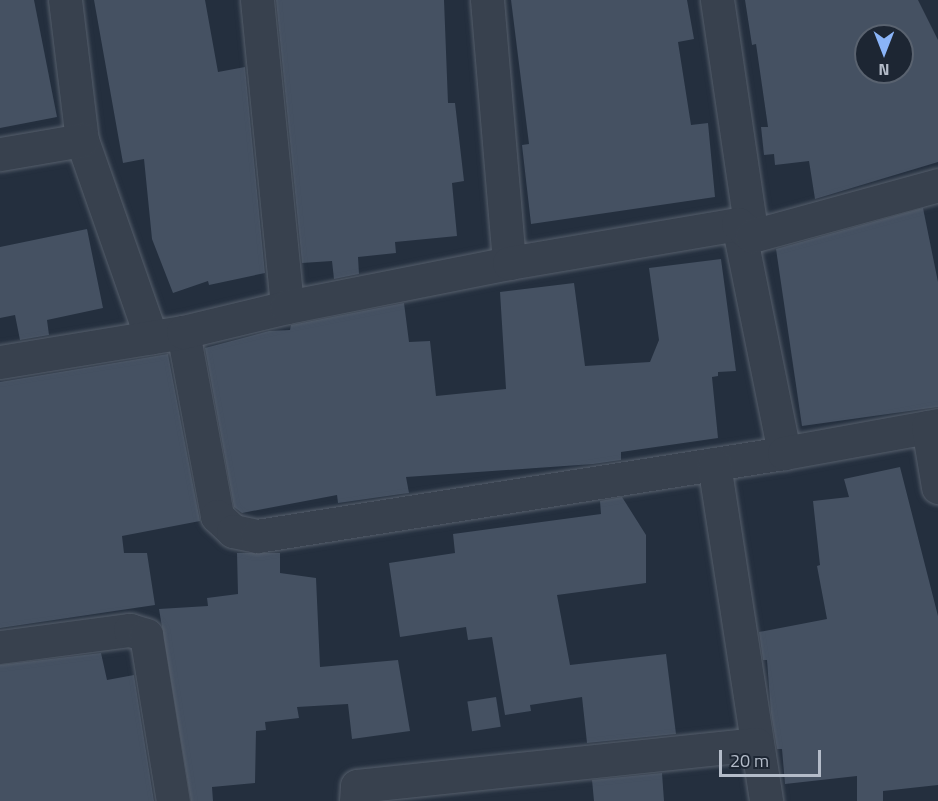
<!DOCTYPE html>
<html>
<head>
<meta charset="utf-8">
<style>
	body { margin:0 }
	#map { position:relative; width:938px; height:801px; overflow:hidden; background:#242f3e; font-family:"Titillium Web",sans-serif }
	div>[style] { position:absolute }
	.building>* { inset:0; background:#455162; transform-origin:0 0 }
	.roads { filter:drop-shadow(0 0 2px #565f6c) drop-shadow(0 0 2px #565f6c) }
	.minor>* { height:33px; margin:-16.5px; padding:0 16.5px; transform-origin:16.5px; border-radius:16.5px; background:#38414e }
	span { translate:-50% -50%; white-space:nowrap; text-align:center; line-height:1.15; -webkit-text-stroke:5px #1d2633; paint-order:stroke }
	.north { position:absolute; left:854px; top:24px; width:60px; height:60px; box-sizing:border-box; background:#1d2633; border:2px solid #59626f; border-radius:50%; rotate:180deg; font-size:16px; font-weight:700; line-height:24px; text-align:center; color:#b4bcc9 }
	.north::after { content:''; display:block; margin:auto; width:21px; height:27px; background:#8ab4f8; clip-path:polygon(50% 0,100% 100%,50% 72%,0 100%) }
	.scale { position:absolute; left:719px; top:750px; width:102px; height:27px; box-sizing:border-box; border:3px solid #b4bcc9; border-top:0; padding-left:8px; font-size:18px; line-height:21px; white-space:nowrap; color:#b4bcc9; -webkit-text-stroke:4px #1d2633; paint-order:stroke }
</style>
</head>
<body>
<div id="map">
	<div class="building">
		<div style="clip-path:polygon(0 0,34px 0,57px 117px,0 128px)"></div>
		<div style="clip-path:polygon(94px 0,205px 0,218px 72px,245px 67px,265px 273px,209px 285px,208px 281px,173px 293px,152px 239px,144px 159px,123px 163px)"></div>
		<div style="clip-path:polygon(276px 0,444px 0,448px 103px,455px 103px,464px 181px,452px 183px,457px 236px,395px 242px,396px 253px,358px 257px,359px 274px,334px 279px,332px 261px,302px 263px)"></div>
		<div style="clip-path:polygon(511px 0,687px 0,694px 39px,678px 42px,691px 125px,708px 123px,715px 197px,531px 224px,522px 145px,529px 144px)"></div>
		<div style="clip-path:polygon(evenodd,745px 0,918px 0,938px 40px,938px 162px,815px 199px,809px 161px,775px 165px,774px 154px,764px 155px,761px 127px,768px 127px,756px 44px,752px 45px,745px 0,866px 36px,902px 36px,902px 72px,866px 72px,866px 36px)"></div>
		<div style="clip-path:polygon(923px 208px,938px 282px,938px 407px,802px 426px,776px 249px)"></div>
		<div style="clip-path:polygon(87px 229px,103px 308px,47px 320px,49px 335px,20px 340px,15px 315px,0 318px,0 247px)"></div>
		<div style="clip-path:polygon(721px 259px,736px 371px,718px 372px,718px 376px,712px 377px,718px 438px,621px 452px,621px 460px,593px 464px,406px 477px,409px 493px,401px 494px,338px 503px,337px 495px,242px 513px,234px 507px,205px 348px,269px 331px,290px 330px,291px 325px,404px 303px,409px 342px,430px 341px,436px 396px,506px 389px,500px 292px,574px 283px,585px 366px,650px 362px,659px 340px,649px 268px)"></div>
		<div style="clip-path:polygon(168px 354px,200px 521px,122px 536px,124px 553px,147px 553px,155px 605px,0 628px,0 382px)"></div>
		<div style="clip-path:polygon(900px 467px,938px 616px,938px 785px,883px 791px,883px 801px,857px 801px,857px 776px,785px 784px,782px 749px,777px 749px,771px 713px,767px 660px,763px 660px,759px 632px,827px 619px,817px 566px,820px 565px,813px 501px,849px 497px,844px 479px)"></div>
		<div style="clip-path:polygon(622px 497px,646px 535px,646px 583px,557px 595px,570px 665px,666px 654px,676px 734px,587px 743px,582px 697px,530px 705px,531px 711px,505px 715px,492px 637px,468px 640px,466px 627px,400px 637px,389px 563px,455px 553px,453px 534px,601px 514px,600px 501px)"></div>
		<div style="clip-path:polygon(237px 553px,280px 553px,280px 573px,316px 578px,320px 667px,398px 660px,410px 731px,352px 739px,348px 704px,297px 707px,299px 718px,265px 722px,266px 730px,256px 731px,255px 783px,212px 787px,213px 801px,191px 801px,159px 609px,208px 606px,207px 598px,238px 594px)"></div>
		<div style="clip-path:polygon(101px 653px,107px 680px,134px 675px,154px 801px,0 801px,0 665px)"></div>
		<div style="left:496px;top:697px;width:30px;height:29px;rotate:81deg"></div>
		<div style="clip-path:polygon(662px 773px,664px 801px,594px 801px,592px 780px)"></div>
	</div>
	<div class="roads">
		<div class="minor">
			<div style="left:65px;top:0;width:141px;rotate:83.1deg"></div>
			<div style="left:82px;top:140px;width:209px;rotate:70.7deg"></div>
			<div style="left:257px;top:0;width:308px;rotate:84.4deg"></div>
			<div style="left:487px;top:0;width:264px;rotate:85.2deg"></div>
			<div style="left:717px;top:0;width:239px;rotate:81.6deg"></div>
			<div style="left:0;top:154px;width:83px;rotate:-9.7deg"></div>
			<div style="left:738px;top:224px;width:234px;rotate:78.6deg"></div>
			<div style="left:183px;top:332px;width:187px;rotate:79.5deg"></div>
			<div style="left:217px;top:516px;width:22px;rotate:43deg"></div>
			<div style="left:233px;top:531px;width:25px;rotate:12deg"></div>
			<div style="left:257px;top:536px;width:533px;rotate:-8.95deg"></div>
			<div style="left:784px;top:453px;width:157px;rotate:-10.3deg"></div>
			<div style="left:0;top:362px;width:185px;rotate:-9.3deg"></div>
			<div style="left:183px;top:332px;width:107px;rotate:-13.5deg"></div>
			<div style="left:287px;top:307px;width:226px;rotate:-11.2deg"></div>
			<div style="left:509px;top:263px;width:232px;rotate:-9.7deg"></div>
			<div style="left:738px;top:224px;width:18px;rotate:41deg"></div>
			<div style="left:752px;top:236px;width:193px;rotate:-15.3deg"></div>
			<div style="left:928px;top:427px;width:61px;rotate:80.5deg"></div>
			<div style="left:714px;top:464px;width:341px;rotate:81.2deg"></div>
			<div style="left:0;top:647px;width:131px;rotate:-7.5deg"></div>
			<div style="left:130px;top:630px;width:17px;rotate:17deg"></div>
			<div style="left:146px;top:635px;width:168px;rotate:80.8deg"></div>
			<div style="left:356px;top:801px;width:15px;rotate:-86deg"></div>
			<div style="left:357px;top:786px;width:401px;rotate:-6deg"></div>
		</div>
	</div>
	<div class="north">N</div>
	<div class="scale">20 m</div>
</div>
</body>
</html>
